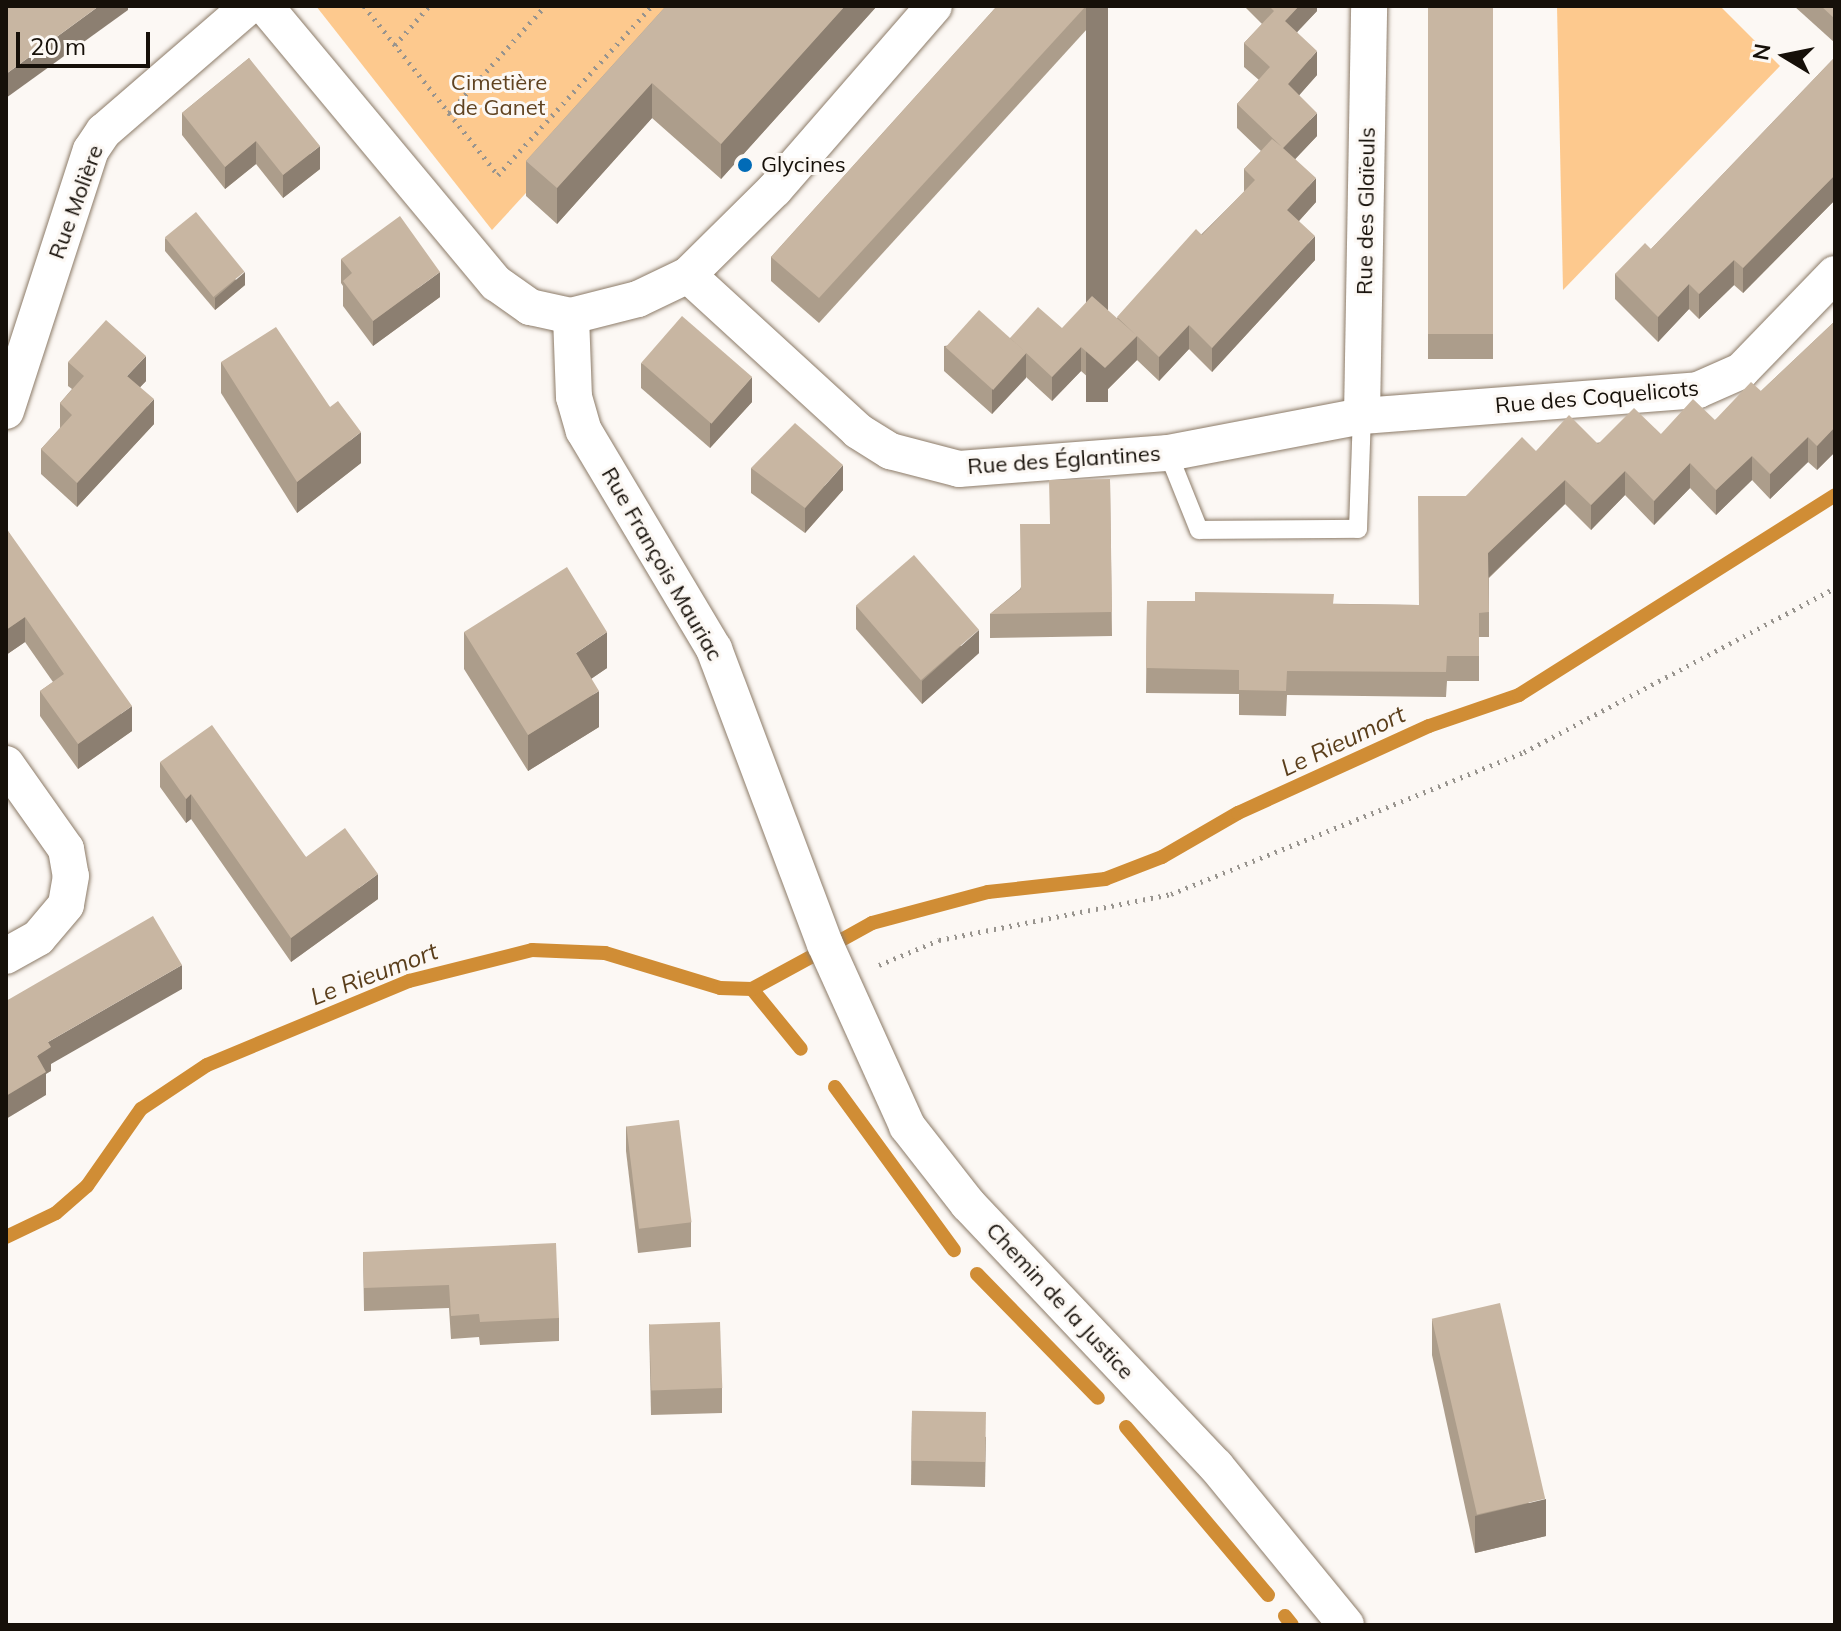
<!DOCTYPE html>
<html>
<head>
<meta charset="utf-8">
<style>
	body { margin:0 }
	#map { position:relative; width:1841px; height:1631px; overflow:hidden; background:#fcf8f4; font-family:Mulish,sans-serif }
	div>[style] { position:absolute }
	.green>* { inset:0; background:#fdc98e }
	.stream>* { height:14px; margin:-7px; padding:0 7px; transform-origin:7px; border-radius:7px; background:#d08d35 }
	.path>* { height:5px; margin-top:-2.5px; transform-origin:0; background:repeating-linear-gradient(90deg,#98948e 0 2px,transparent 0 8px) }
	.roads { filter:drop-shadow(0 0 2px #8c7b68) drop-shadow(0 0 2px #8c7b68) }
	.lane>* { height:18px; margin:-9px; padding:0 9px; transform-origin:9px; border-radius:9px; background:#fff }
	.street>* { height:36px; margin:-18px; padding:0 18px; transform-origin:18px; border-radius:18px; background:#fff }
	.wall>* { inset:0; background:#ac9d8b; transform-origin:0 0 }
	.shaded-wall>* { inset:0; background:#8c7f71; transform-origin:0 0 }
	.building>* { inset:0; background:#c8b6a2; transform-origin:0 0 }
	.dots>* { width:22px; height:22px; translate:-50% -50%; box-sizing:border-box; border:4px solid #fcf8f4; border-radius:50% }
	span { translate:-50% -50%; white-space:nowrap; text-align:center; line-height:1.15; -webkit-text-stroke:6px #fcf8f4; paint-order:stroke }
	.park-label { font-size:22px; color:#604321 }
	.poi-label { font-size:22px; color:#161009 }
	.left { translate:0 -50%; text-align:left }
	.street-label { font-size:22px; color:#161009 }
	.water-label { font-size:24px; color:#5a3e1b; font-style:italic }
	.frame { position:absolute; inset:0; border:8px solid #161009; pointer-events:none }
	.north { position:absolute; left:1745px; top:16px; width:80px; height:80px; -webkit-text-stroke:6px #fcf8f4; paint-order:stroke; rotate:280deg; font-size:22px; font-weight:700; line-height:32px; text-align:center; color:#161009 }
	.north::after { content:''; display:block; margin:auto; width:28px; height:36px; background:#161009; clip-path:polygon(50% 0,100% 100%,50% 72%,0 100%) }
	.scale { position:absolute; left:16px; top:32px; width:134px; height:36px; box-sizing:border-box; border:4px solid #161009; border-top:0; padding-left:10px; font-size:24px; line-height:28px; white-space:nowrap; color:#161009; -webkit-text-stroke:6px #fcf8f4; paint-order:stroke }
</style>
</head>
<body>
<div id="map">
	<div class="green">
		<div style="clip-path:polygon(316px 6px,698px 6px,492px 230px)"></div>
		<div style="clip-path:polygon(1557px 6px,1720px 6px,1780px 66px,1563px 290px)"></div>
	</div>
	<div class="stream">
		<div style="left:836px;top:943px;width:41px;rotate:-29.1deg"></div>
		<div style="left:872px;top:923px;width:120px;rotate:-15deg"></div>
		<div style="left:988px;top:892px;width:118px;rotate:-6.3deg"></div>
		<div style="left:1105px;top:879px;width:61px;rotate:-21.1deg"></div>
		<div style="left:1162px;top:857px;width:88px;rotate:-30.1deg"></div>
		<div style="left:1238px;top:813px;width:210px;rotate:-24.5deg"></div>
		<div style="left:1429px;top:726px;width:95px;rotate:-19deg"></div>
		<div style="left:1519px;top:695px;width:374px;rotate:-32.3deg"></div>
		<div style="left:752px;top:989px;width:77px;rotate:50.8deg"></div>
		<div style="left:835px;top:1087px;width:202px;rotate:53.9deg"></div>
		<div style="left:6px;top:1237px;width:55px;rotate:-25.6deg"></div>
		<div style="left:56px;top:1213px;width:41px;rotate:-41.1deg"></div>
		<div style="left:87px;top:1186px;width:94px;rotate:-55deg"></div>
		<div style="left:141px;top:1109px;width:79px;rotate:-33.7deg"></div>
		<div style="left:207px;top:1065px;width:219px;rotate:-22.6deg"></div>
		<div style="left:409px;top:981px;width:127px;rotate:-14.1deg"></div>
		<div style="left:532px;top:950px;width:73px;rotate:2.4deg"></div>
		<div style="left:605px;top:953px;width:120px;rotate:16.9deg"></div>
		<div style="left:720px;top:988px;width:32px;rotate:2deg"></div>
		<div style="left:752px;top:989px;width:75px;rotate:-28.6deg"></div>
		<div style="left:977px;top:1274px;width:173px;rotate:45.7deg"></div>
		<div style="left:1126px;top:1427px;width:220px;rotate:49.8deg"></div>
		<div style="left:1285px;top:1616px;width:11px;rotate:52deg"></div>
	</div>
	<div class="path">
		<div style="left:364px;top:6px;width:137px;rotate:51.5deg"></div>
		<div style="left:449px;top:113px;width:144px;rotate:-48.1deg"></div>
		<div style="left:395px;top:45px;width:52px;rotate:-48.9deg"></div>
		<div style="left:449px;top:113px;width:79px;rotate:51.7deg"></div>
		<div style="left:498px;top:175px;width:229px;rotate:-47.7deg"></div>
		<div style="left:879px;top:965px;width:65px;rotate:-22.6deg"></div>
		<div style="left:939px;top:940px;width:237px;rotate:-11.2deg"></div>
		<div style="left:1171px;top:894px;width:380px;rotate:-21.9deg"></div>
		<div style="left:1524px;top:752px;width:352px;rotate:-27.8deg"></div>
	</div>
	<div class="roads">
		<div class="lane">
			<div style="left:1168px;top:453px;width:83px;rotate:68.1deg"></div>
			<div style="left:1199px;top:530px;width:159px;rotate:-0.4deg"></div>
			<div style="left:1358px;top:529px;width:113px;rotate:-88deg"></div>
		</div>
		<div class="street">
			<div style="left:265px;top:6px;width:361px;rotate:50.2deg"></div>
			<div style="left:496px;top:283px;width:42px;rotate:35.2deg"></div>
			<div style="left:530px;top:307px;width:42px;rotate:12.4deg"></div>
			<div style="left:571px;top:316px;width:69px;rotate:-14.2deg"></div>
			<div style="left:638px;top:299px;width:55px;rotate:-25.6deg"></div>
			<div style="left:688px;top:275px;width:122px;rotate:-44.7deg"></div>
			<div style="left:775px;top:189px;width:242px;rotate:-49deg"></div>
			<div style="left:688px;top:275px;width:231px;rotate:42.5deg"></div>
			<div style="left:858px;top:431px;width:38px;rotate:32deg"></div>
			<div style="left:890px;top:451px;width:71px;rotate:14.6deg"></div>
			<div style="left:959px;top:469px;width:210px;rotate:-4.4deg"></div>
			<div style="left:1168px;top:453px;width:197px;rotate:-10.8deg"></div>
			<div style="left:1362px;top:416px;width:337px;rotate:-4.4deg"></div>
			<div style="left:1698px;top:390px;width:47px;rotate:-23.8deg"></div>
			<div style="left:1741px;top:371px;width:135px;rotate:-45.9deg"></div>
			<div style="left:571px;top:316px;width:81px;rotate:87.9deg"></div>
			<div style="left:574px;top:397px;width:35px;rotate:74deg"></div>
			<div style="left:584px;top:431px;width:254px;rotate:59.2deg"></div>
			<div style="left:714px;top:649px;width:315px;rotate:69.4deg"></div>
			<div style="left:825px;top:944px;width:200px;rotate:65.7deg"></div>
			<div style="left:907px;top:1126px;width:99px;rotate:52deg"></div>
			<div style="left:968px;top:1204px;width:361px;rotate:46.6deg"></div>
			<div style="left:1216px;top:1466px;width:205px;rotate:50.7deg"></div>
			<div style="left:6px;top:411px;width:274px;rotate:-72deg"></div>
			<div style="left:91px;top:150px;width:23px;rotate:-56deg"></div>
			<div style="left:104px;top:131px;width:191px;rotate:-40.8deg"></div>
			<div style="left:1362px;top:416px;width:410px;rotate:-89deg"></div>
			<div style="left:6px;top:764px;width:104px;rotate:54.8deg"></div>
			<div style="left:66px;top:849px;width:27px;rotate:80deg"></div>
			<div style="left:71px;top:876px;width:29px;rotate:100deg"></div>
			<div style="left:66px;top:905px;width:43px;rotate:130.3deg"></div>
			<div style="left:38px;top:938px;width:37px;rotate:151deg"></div>
		</div>
	</div>
	<div class="wall">
		<div style="clip-path:polygon(666px 6px,877px 6px,721px 179px,652px 118px,557px 224px,526px 196px,526px 161px)"></div>
		<div style="clip-path:polygon(997px 6px,1108px 6px,819px 323px,771px 281px,771px 257px)"></div>
		<div style="clip-path:polygon(1244px 6px,1317px 6px,1317px 11px,1297px 32px,1317px 75px,1299px 95px,1317px 136px,1295px 159px,1316px 202px,1299px 221px,1315px 260px,1212px 372px,1189px 349px,1159px 381px,1137px 360px,1105px 392px,1081px 371px,1052px 401px,1026px 377px,992px 414px,944px 371px,944px 346px,1010px 338px,1117px 318px,1244px 192px,1244px 169px,1261px 151px,1237px 128px,1237px 104px,1259px 80px,1244px 67px,1244px 43px,1262px 24px)"></div>
		<div style="left:1428px;top:6px;width:65px;height:353px"></div>
		<div style="clip-path:polygon(1794px 6px,1835px 6px,1835px 43px)"></div>
		<div style="clip-path:polygon(1835px 57px,1835px 200px,1743px 293px,1734px 285px,1699px 319px,1689px 309px,1658px 342px,1615px 299px,1615px 274px,1651px 249px)"></div>
		<div style="clip-path:polygon(249px 58px,320px 169px,283px 198px,256px 164px,225px 189px,182px 135px,182px 113px)"></div>
		<div style="clip-path:polygon(165px 238px,245px 285px,215px 310px,165px 251px)"></div>
		<div style="clip-path:polygon(341px 259px,440px 297px,373px 346px,343px 306px,343px 286px,341px 283px)"></div>
		<div style="clip-path:polygon(1835px 321px,1835px 452px,1817px 470px,1808px 462px,1770px 499px,1752px 480px,1716px 515px,1690px 488px,1654px 525px,1625px 495px,1591px 530px,1565px 504px,1489px 578px,1489px 637px,1479px 637px,1479px 681px,1447px 681px,1446px 697px,1287px 695px,1286px 716px,1239px 715px,1239px 694px,1146px 693px,1147px 601px,1419px 605px,1466px 496px,1536px 451px,1661px 434px,1715px 420px,1761px 391px)"></div>
		<div style="clip-path:polygon(68px 362px,146px 381px,140px 387px,154px 424px,77px 507px,41px 474px,41px 449px,60px 428px,60px 403px,72px 389px,68px 386px)"></div>
		<div style="clip-path:polygon(221px 362px,330px 407px,361px 463px,297px 513px,221px 393px)"></div>
		<div style="clip-path:polygon(641px 363px,752px 402px,710px 448px,641px 388px)"></div>
		<div style="clip-path:polygon(751px 468px,843px 490px,805px 533px,751px 493px)"></div>
		<div style="clip-path:polygon(1110px 479px,1112px 636px,990px 638px,990px 614px,1020px 589px,1050px 524px)"></div>
		<div style="clip-path:polygon(6px 528px,132px 731px,78px 769px,40px 716px,40px 691px,53px 682px,25px 642px,6px 655px)"></div>
		<div style="clip-path:polygon(856px 606px,979px 653px,922px 704px,856px 629px)"></div>
		<div style="clip-path:polygon(464px 632px,607px 668px,591px 679px,599px 727px,528px 771px,464px 669px)"></div>
		<div style="clip-path:polygon(160px 762px,306px 857px,378px 899px,291px 962px,191px 819px,186px 823px,160px 787px)"></div>
		<div style="clip-path:polygon(626px 1126px,691px 1222px,691px 1247px,638px 1253px,626px 1151px)"></div>
		<div style="clip-path:polygon(363px 1252px,559px 1318px,559px 1341px,480px 1345px,479px 1337px,451px 1339px,449px 1308px,364px 1311px)"></div>
		<div style="clip-path:polygon(1432px 1319px,1546px 1536px,1475px 1553px,1432px 1355px)"></div>
		<div style="clip-path:polygon(649px 1324px,722px 1388px,722px 1413px,651px 1415px)"></div>
		<div style="clip-path:polygon(912px 1416px,986px 1437px,985px 1487px,911px 1485px)"></div>
	</div>
	<div class="shaded-wall">
		<div style="clip-path:polygon(99px 6px,128px 6px,128px 10px,6px 98px,6px 74px)"></div>
		<div style="clip-path:polygon(845px 6px,877px 6px,721px 179px,721px 144px)"></div>
		<div style="left:1086px;top:6px;width:22px;height:396px"></div>
		<div style="clip-path:polygon(1299px 6px,1317px 6px,1317px 11px,1285px 45px,1285px 21px)"></div>
		<div style="clip-path:polygon(1317px 51px,1317px 75px,1288px 108px,1288px 84px)"></div>
		<div style="clip-path:polygon(652px 83px,652px 118px,557px 224px,557px 188px)"></div>
		<div style="clip-path:polygon(1317px 113px,1317px 136px,1283px 172px,1283px 148px)"></div>
		<div style="clip-path:polygon(256px 141px,256px 164px,225px 189px,225px 167px)"></div>
		<div style="clip-path:polygon(320px 146px,320px 169px,283px 198px,283px 175px)"></div>
		<div style="clip-path:polygon(1835px 175px,1835px 200px,1743px 293px,1743px 268px)"></div>
		<div style="clip-path:polygon(1316px 178px,1316px 202px,1287px 234px,1287px 210px)"></div>
		<div style="clip-path:polygon(1315px 236px,1315px 260px,1212px 372px,1212px 348px)"></div>
		<div style="clip-path:polygon(1734px 260px,1734px 285px,1699px 319px,1699px 294px)"></div>
		<div style="clip-path:polygon(245px 272px,245px 285px,215px 310px,215px 298px)"></div>
		<div style="clip-path:polygon(440px 272px,440px 297px,373px 346px,373px 321px)"></div>
		<div style="clip-path:polygon(1689px 284px,1689px 309px,1658px 342px,1658px 317px)"></div>
		<div style="clip-path:polygon(1189px 325px,1189px 349px,1159px 381px,1159px 357px)"></div>
		<div style="clip-path:polygon(1137px 336px,1137px 360px,1105px 392px,1105px 368px)"></div>
		<div style="clip-path:polygon(1081px 347px,1081px 371px,1052px 401px,1052px 377px)"></div>
		<div style="clip-path:polygon(1026px 353px,1026px 378px,992px 414px,992px 389px)"></div>
		<div style="clip-path:polygon(146px 356px,146px 381px,127px 401px,127px 376px)"></div>
		<div style="clip-path:polygon(752px 377px,752px 402px,710px 448px,710px 423px)"></div>
		<div style="clip-path:polygon(154px 399px,154px 424px,77px 507px,77px 483px)"></div>
		<div style="clip-path:polygon(1835px 427px,1835px 452px,1817px 470px,1817px 446px)"></div>
		<div style="clip-path:polygon(361px 432px,361px 463px,297px 513px,297px 482px)"></div>
		<div style="clip-path:polygon(1808px 437px,1808px 462px,1770px 499px,1770px 474px)"></div>
		<div style="clip-path:polygon(1752px 456px,1752px 480px,1716px 515px,1716px 490px)"></div>
		<div style="clip-path:polygon(1690px 463px,1690px 488px,1654px 525px,1654px 501px)"></div>
		<div style="clip-path:polygon(843px 465px,843px 490px,805px 533px,805px 508px)"></div>
		<div style="clip-path:polygon(1625px 471px,1625px 495px,1591px 530px,1591px 505px)"></div>
		<div style="clip-path:polygon(1565px 480px,1565px 504px,1488px 578px,1488px 553px)"></div>
		<div style="clip-path:polygon(25px 617px,25px 642px,6px 655px,6px 630px)"></div>
		<div style="clip-path:polygon(979px 630px,979px 653px,922px 704px,922px 681px)"></div>
		<div style="clip-path:polygon(607px 632px,607px 668px,576px 689px,576px 653px)"></div>
		<div style="clip-path:polygon(599px 691px,599px 727px,528px 771px,528px 735px)"></div>
		<div style="clip-path:polygon(132px 706px,132px 731px,78px 769px,78px 744px)"></div>
		<div style="clip-path:polygon(191px 794px,191px 819px,186px 823px,186px 799px)"></div>
		<div style="clip-path:polygon(378px 874px,378px 899px,291px 962px,291px 938px)"></div>
		<div style="clip-path:polygon(182px 965px,182px 989px,51px 1064px,51px 1071px,46px 1074px,46px 1095px,6px 1119px,6px 1096px,48px 1042px)"></div>
		<div style="clip-path:polygon(1546px 1499px,1546px 1536px,1475px 1553px,1475px 1516px)"></div>
	</div>
	<div class="building">
		<div style="clip-path:polygon(6px 6px,99px 6px,6px 74px)"></div>
		<div style="clip-path:polygon(666px 6px,845px 6px,721px 144px,652px 83px,557px 188px,526px 161px)"></div>
		<div style="clip-path:polygon(997px 6px,1086px 6px,819px 298px,771px 257px)"></div>
		<div style="clip-path:polygon(1269px 6px,1299px 6px,1285px 21px,1317px 51px,1288px 84px,1317px 113px,1283px 148px,1316px 178px,1287px 210px,1315px 236px,1212px 348px,1189px 325px,1159px 357px,1137px 336px,1105px 368px,1081px 347px,1052px 377px,1010px 338px,1038px 307px,1062px 328px,1092px 296px,1136px 335px,1117px 317px,1196px 229px,1202px 235px,1255px 180px,1244px 169px,1272px 139px,1282px 147px,1237px 104px,1270px 67px,1244px 43px,1274px 11px)"></div>
		<div style="left:1428px;top:6px;width:65px;height:328px"></div>
		<div style="clip-path:polygon(1821px 6px,1835px 6px,1835px 19px)"></div>
		<div style="clip-path:polygon(1835px 57px,1835px 175px,1743px 268px,1734px 260px,1699px 294px,1689px 284px,1658px 317px,1615px 274px,1645px 243px,1651px 249px)"></div>
		<div style="clip-path:polygon(249px 58px,320px 146px,283px 175px,256px 141px,225px 167px,182px 113px)"></div>
		<div style="left:196px;top:212px;width:77px;height:40px;rotate:51deg"></div>
		<div style="clip-path:polygon(400px 216px,440px 272px,373px 321px,343px 281px,352px 273px,341px 259px)"></div>
		<div style="left:979px;top:310px;width:64px;height:50px;rotate:42deg"></div>
		<div style="left:682px;top:316px;width:93px;height:62px;rotate:41deg"></div>
		<div style="clip-path:polygon(106px 320px,146px 356px,127px 376px,154px 399px,77px 483px,41px 449px,72px 415px,60px 403px,84px 376px,68px 362px)"></div>
		<div style="clip-path:polygon(1835px 321px,1835px 427px,1817px 446px,1808px 437px,1770px 474px,1752px 456px,1716px 490px,1690px 463px,1654px 501px,1625px 471px,1591px 505px,1565px 480px,1488px 553px,1489px 612px,1479px 613px,1479px 656px,1447px 656px,1446px 672px,1287px 671px,1286px 691px,1239px 690px,1239px 670px,1146px 668px,1147px 601px,1195px 601px,1195px 592px,1334px 594px,1333px 604px,1419px 605px,1418px 496px,1466px 496px,1522px 437px,1536px 451px,1569px 415px,1598px 444px,1634px 408px,1661px 434px,1693px 399px,1715px 420px,1751px 382px,1761px 391px)"></div>
		<div style="clip-path:polygon(276px 327px,330px 407px,338px 401px,361px 432px,297px 482px,221px 362px)"></div>
		<div style="clip-path:polygon(795px 423px,843px 465px,805px 508px,751px 468px)"></div>
		<div style="clip-path:polygon(1110px 479px,1112px 612px,990px 614px,1021px 589px,1020px 524px,1050px 524px,1049px 480px)"></div>
		<div style="clip-path:polygon(6px 528px,132px 706px,78px 744px,40px 691px,64px 674px,25px 617px,6px 630px)"></div>
		<div style="left:914px;top:555px;width:99px;height:77px;rotate:49deg"></div>
		<div style="clip-path:polygon(567px 567px,607px 632px,576px 653px,599px 691px,528px 735px,464px 632px)"></div>
		<div style="clip-path:polygon(212px 725px,306px 857px,345px 828px,378px 874px,291px 938px,191px 794px,186px 799px,160px 762px)"></div>
		<div style="clip-path:polygon(153px 916px,182px 965px,48px 1042px,51px 1047px,37px 1056px,46px 1072px,6px 1096px,6px 1001px)"></div>
		<div style="left:679px;top:1120px;width:103px;height:53px;rotate:83deg"></div>
		<div style="clip-path:polygon(556px 1243px,559px 1318px,480px 1322px,479px 1314px,451px 1316px,449px 1285px,364px 1288px,363px 1252px)"></div>
		<div style="left:1500px;top:1303px;width:201px;height:70px;rotate:77deg"></div>
		<div style="left:720px;top:1322px;width:66px;height:71px;rotate:88deg"></div>
		<div style="left:986px;top:1412px;width:50px;height:74px;rotate:91deg"></div>
	</div>
	<div class="dots">
		<div style="left:745px;top:165px;background:#016bb7"></div>
	</div>
	<div class="park-label">
		<span style="left:499px;top:95px">Cimetière<br>de Ganet</span>
	</div>
	<div class="poi-label">
		<span class="left" style="left:761px;top:165px">Glycines</span>
	</div>
	<div class="street-label">
		<span style="left:76px;top:202px;rotate:-70deg">Rue Molière</span>
		<span style="left:1366px;top:211px;rotate:-89deg">Rue des Glaïeuls</span>
		<span style="left:1597px;top:397px;rotate:-5deg">Rue des Coquelicots</span>
		<span style="left:1064px;top:460px;rotate:-4deg">Rue des Églantines</span>
		<span style="left:662px;top:564px;rotate:60deg">Rue François Mauriac</span>
		<span style="left:1060px;top:1301px;rotate:47deg">Chemin de la Justice</span>
	</div>
	<div class="water-label">
		<span style="left:1343px;top:741px;rotate:-25deg">Le Rieumort</span>
		<span style="left:374px;top:974px;rotate:-21deg">Le Rieumort</span>
	</div>
	<div class="frame"></div>
	<div class="north">N</div>
	<div class="scale">20 m</div>
</div>
</body>
</html>
